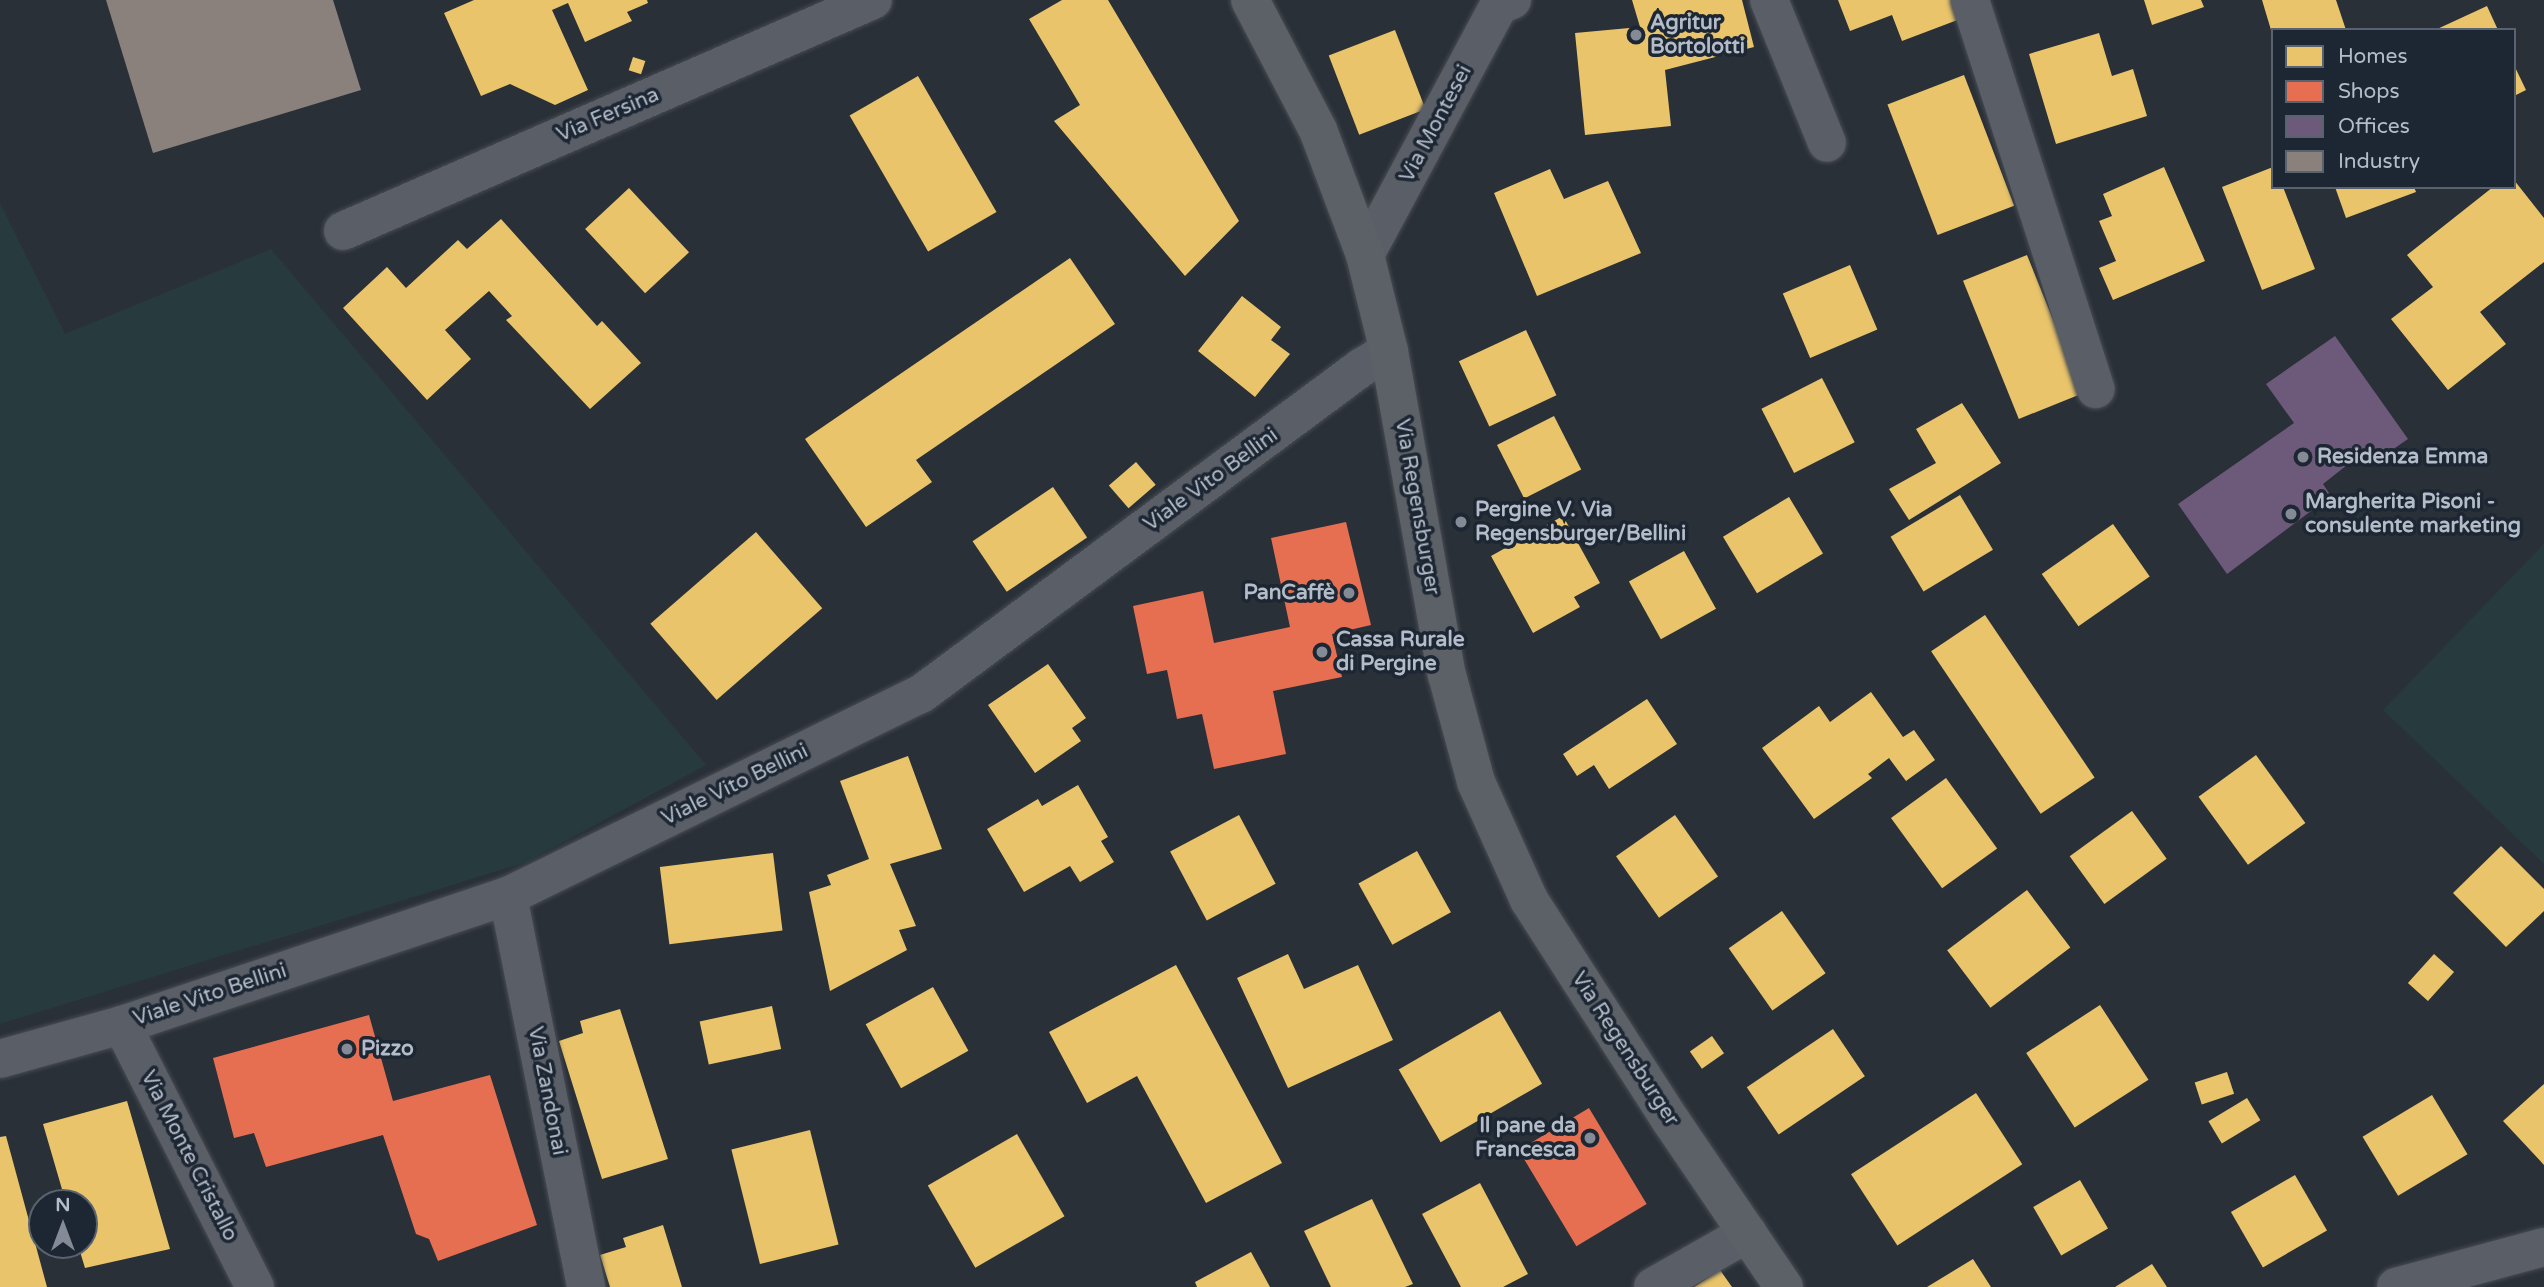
<!DOCTYPE html>
<html>
<head>
<meta charset="utf-8">
<style>
	body { margin:0 }
	#map { position:relative; width:2544px; height:1287px; overflow:hidden; background:#2a3038; font-family:"Varela Round",sans-serif }
	div>[style] { position:absolute }
	.green>* { inset:0; background:#273a3e }
	.homes>* { inset:0; background:#e9c46a; transform-origin:0 0 }
	.shops>* { inset:0; background:#e76f51; transform-origin:0 0 }
	.offices>* { inset:0; background:#6d597a }
	.industry>* { inset:0; background:#8a817c }
	.roads { filter:drop-shadow(0 0 2px #484c53) drop-shadow(0 0 2px #484c53) }
	.minor>* { height:38px; margin:-19px; padding:0 19px; transform-origin:19px; border-radius:19px; background:#5a5e66 }
	.major>* { height:38px; margin:-19px; padding:0 19px; transform-origin:19px; border-radius:19px; background:#5c6168 }
	.dots>* { width:19px; height:19px; translate:-50% -50%; box-sizing:border-box; border:4px solid #1d2633; border-radius:50% }
	span { translate:-50% -50%; white-space:nowrap; text-align:center; line-height:1.15; -webkit-text-stroke:7px #1d2633; paint-order:stroke }
	.poi-label { font-size:21px; color:#b4bcc9; font-weight:700 }
	.left { translate:0 -50%; text-align:left }
	.right { translate:-100% -50%; text-align:right }
	.street-label { font-size:21px; color:#b4bcc9 }
	.legend { position:absolute; left:2271px; top:28px; width:245px; height:161px; box-sizing:border-box; background:#1d2633; border:2px solid #59626f; margin:0; padding:9px 12px; list-style:none; font-size:21px; color:#b4bcc9 }
	.legend li { display:flex; align-items:center; gap:14px; height:35px }
	.legend b { width:35px; border:2px solid #59626f }
	.north { position:absolute; left:28px; top:1189px; width:70px; height:70px; box-sizing:border-box; background:#1d2633; border:2px solid #59626f; border-radius:50%; rotate:0deg; font-size:19px; font-weight:700; line-height:28px; text-align:center; color:#b4bcc9 }
	.north::after { content:''; display:block; margin:auto; width:24px; height:32px; background:#848b96; clip-path:polygon(50% 0,100% 100%,50% 72%,0 100%) }
</style>
</head>
<body>
<div id="map">
	<div class="green">
		<div style="clip-path:polygon(0 203px,65px 334px,271px 249px,706px 765px,527px 862px,0 1024px)"></div>
		<div style="clip-path:polygon(2544px 544px,2544px 864px,2383px 710px)"></div>
	</div>
	<div class="homes">
		<div style="clip-path:polygon(474px 0,647px 0,648px 3px,627px 12px,632px 21px,585px 42px,568px 3px,552px 10px,588px 90px,555px 105px,510px 84px,481px 96px,444px 13px)"></div>
		<div style="clip-path:polygon(1062px 0,1108px 0,1239px 221px,1185px 276px,1054px 121px,1080px 105px,1029px 19px)"></div>
		<div style="clip-path:polygon(1632px 0,1742px 0,1754px 47px,1665px 70px,1671px 126px,1585px 135px,1575px 33px,1640px 27px)"></div>
		<div style="clip-path:polygon(1838px 0,1961px 0,1968px 16px,1902px 41px,1892px 15px,1850px 31px)"></div>
		<div style="clip-path:polygon(2144px 0,2201px 0,2204px 7px,2152px 25px)"></div>
		<div style="clip-path:polygon(2262px 0,2336px 0,2346px 30px,2271px 30px)"></div>
		<div style="clip-path:polygon(2487px 6px,2498px 30px,2435px 30px)"></div>
		<div style="left:1395px;top:30px;width:85px;height:71px;rotate:69deg"></div>
		<div style="clip-path:polygon(2099px 33px,2112px 76px,2133px 69px,2147px 116px,2056px 144px,2029px 54px)"></div>
		<div style="left:633px;top:57px;width:13px;height:14px;rotate:18deg"></div>
		<div style="clip-path:polygon(2514px 65px,2526px 90px,2514px 96px)"></div>
		<div style="left:1964px;top:75px;width:140px;height:82px;rotate:69deg"></div>
		<div style="left:918px;top:76px;width:157px;height:79px;rotate:60deg"></div>
		<div style="clip-path:polygon(2164px 167px,2205px 261px,2113px 300px,2099px 268px,2116px 261px,2099px 221px,2112px 216px,2103px 194px)"></div>
		<div style="clip-path:polygon(2273px 167px,2273px 187px,2283px 187px,2315px 269px,2262px 290px,2222px 187px)"></div>
		<div style="clip-path:polygon(1550px 169px,1564px 199px,1608px 181px,1641px 253px,1537px 296px,1494px 193px)"></div>
		<div style="clip-path:polygon(2514px 180px,2544px 218px,2544px 262px,2480px 312px,2506px 344px,2448px 390px,2391px 319px,2433px 287px,2407px 255px,2493px 187px,2514px 187px)"></div>
		<div style="clip-path:polygon(2335px 187px,2414px 187px,2416px 192px,2346px 218px)"></div>
		<div style="left:629px;top:188px;width:88px;height:60px;rotate:47deg"></div>
		<div style="clip-path:polygon(501px 219px,597px 326px,602px 321px,641px 363px,590px 409px,506px 320px,512px 316px,489px 291px,445px 330px,471px 359px,427px 400px,343px 308px,387px 267px,406px 288px,458px 240px,467px 249px)"></div>
		<div style="left:2027px;top:255px;width:149px;height:69px;rotate:68deg"></div>
		<div style="clip-path:polygon(1070px 258px,1115px 324px,916px 460px,932px 482px,866px 527px,805px 439px)"></div>
		<div style="left:1850px;top:265px;width:70px;height:73px;rotate:67deg"></div>
		<div style="clip-path:polygon(1242px 296px,1281px 327px,1271px 340px,1290px 354px,1255px 397px,1198px 351px)"></div>
		<div style="left:1526px;top:330px;width:72px;height:74px;rotate:65deg"></div>
		<div style="left:1822px;top:378px;width:72px;height:68px;rotate:63deg"></div>
		<div style="clip-path:polygon(1962px 403px,2001px 463px,1909px 520px,1889px 489px,1936px 463px,1916px 429px)"></div>
		<div style="left:1554px;top:416px;width:60px;height:64px;rotate:63deg"></div>
		<div style="left:1136px;top:462px;width:30px;height:36px;rotate:49deg"></div>
		<div style="left:1053px;top:487px;width:61px;height:97px;rotate:56deg"></div>
		<div style="left:1960px;top:495px;width:64px;height:81px;rotate:59deg"></div>
		<div style="left:1789px;top:497px;width:66px;height:77px;rotate:59deg"></div>
		<div style="clip-path:polygon(1563px 516px,1600px 583px,1574px 597px,1580px 607px,1533px 633px,1491px 556px)"></div>
		<div style="left:2113px;top:524px;width:64px;height:87px;rotate:55deg"></div>
		<div style="left:756px;top:532px;width:101px;height:140px;rotate:49deg"></div>
		<div style="left:1684px;top:551px;width:66px;height:63px;rotate:61deg"></div>
		<div style="left:1985px;top:615px;width:196px;height:65px;rotate:56deg"></div>
		<div style="clip-path:polygon(1048px 664px,1086px 718px,1072px 728px,1081px 741px,1035px 773px,988px 705px)"></div>
		<div style="clip-path:polygon(1871px 692px,1903px 737px,1914px 730px,1935px 760px,1906px 781px,1889px 758px,1868px 774px,1872px 778px,1814px 819px,1762px 748px,1819px 706px,1830px 722px)"></div>
		<div style="clip-path:polygon(1647px 699px,1677px 744px,1609px 789px,1594px 765px,1577px 776px,1563px 754px)"></div>
		<div style="left:2256px;top:755px;width:84px;height:71px;rotate:54deg"></div>
		<div style="clip-path:polygon(908px 756px,942px 849px,890px 864px,916px 926px,899px 930px,907px 950px,830px 991px,809px 892px,831px 885px,827px 875px,869px 859px,840px 781px)"></div>
		<div style="left:1946px;top:778px;width:87px;height:68px;rotate:54deg"></div>
		<div style="clip-path:polygon(1078px 785px,1108px 837px,1101px 841px,1114px 862px,1080px 882px,1070px 866px,1024px 892px,987px 829px,1038px 799px,1042px 806px)"></div>
		<div style="left:2132px;top:811px;width:59px;height:77px;rotate:54deg"></div>
		<div style="left:1239px;top:815px;width:78px;height:78px;rotate:62deg"></div>
		<div style="left:1675px;top:815px;width:75px;height:72px;rotate:55deg"></div>
		<div style="clip-path:polygon(2501px 846px,2544px 889px,2544px 911px,2506px 947px,2453px 893px)"></div>
		<div style="left:1417px;top:851px;width:70px;height:67px;rotate:61deg"></div>
		<div style="left:773px;top:853px;width:78px;height:114px;rotate:83deg"></div>
		<div style="left:2027px;top:890px;width:72px;height:100px;rotate:53deg"></div>
		<div style="left:1782px;top:911px;width:76px;height:65px;rotate:55deg"></div>
		<div style="clip-path:polygon(1288px 954px,1304px 989px,1358px 965px,1393px 1040px,1288px 1088px,1237px 978px)"></div>
		<div style="left:2434px;top:954px;width:27px;height:39px;rotate:42deg"></div>
		<div style="clip-path:polygon(1176px 965px,1282px 1163px,1206px 1203px,1137px 1076px,1087px 1103px,1049px 1032px)"></div>
		<div style="left:933px;top:987px;width:73px;height:77px;rotate:61deg"></div>
		<div style="left:2100px;top:1005px;width:89px;height:88px;rotate:57deg"></div>
		<div style="left:772px;top:1006px;width:44px;height:74px;rotate:78deg"></div>
		<div style="clip-path:polygon(620px 1009px,668px 1159px,602px 1179px,559px 1041px,583px 1033px,580px 1021px)"></div>
		<div style="left:1500px;top:1011px;width:84px;height:117px;rotate:60deg"></div>
		<div style="left:1833px;top:1029px;width:57px;height:104px;rotate:56deg"></div>
		<div style="left:1712px;top:1036px;width:21px;height:27px;rotate:55deg"></div>
		<div style="left:2227px;top:1072px;width:23px;height:34px;rotate:72deg"></div>
		<div style="clip-path:polygon(2544px 1084px,2544px 1165px,2503px 1121px)"></div>
		<div style="left:1976px;top:1093px;width:85px;height:149px;rotate:57deg"></div>
		<div style="left:2432px;top:1095px;width:69px;height:81px;rotate:59deg"></div>
		<div style="left:2247px;top:1098px;width:26px;height:45px;rotate:59deg"></div>
		<div style="clip-path:polygon(127px 1101px,170px 1249px,85px 1268px,78px 1245px,84px 1245px,84px 1203px,66px 1203px,43px 1124px)"></div>
		<div style="left:810px;top:1130px;width:118px;height:81px;rotate:76deg"></div>
		<div style="left:1017px;top:1134px;width:95px;height:103px;rotate:60deg"></div>
		<div style="clip-path:polygon(6px 1136px,47px 1287px,0 1287px,0 1137px)"></div>
		<div style="left:2295px;top:1175px;width:64px;height:74px;rotate:60deg"></div>
		<div style="left:2080px;top:1180px;width:56px;height:54px;rotate:60deg"></div>
		<div style="clip-path:polygon(1480px 1183px,1528px 1274px,1503px 1287px,1461px 1287px,1422px 1214px)"></div>
		<div style="clip-path:polygon(1372px 1199px,1413px 1284px,1405px 1287px,1331px 1287px,1304px 1231px)"></div>
		<div style="clip-path:polygon(663px 1225px,682px 1287px,610px 1287px,600px 1255px,626px 1247px,623px 1238px)"></div>
		<div style="clip-path:polygon(1251px 1252px,1270px 1287px,1197px 1287px,1195px 1282px)"></div>
		<div style="clip-path:polygon(1973px 1259px,1991px 1287px,1927px 1287px)"></div>
		<div style="clip-path:polygon(2152px 1264px,2167px 1287px,2115px 1287px)"></div>
		<div style="clip-path:polygon(1720px 1270px,1732px 1287px,1694px 1287px)"></div>
	</div>
	<div class="shops">
		<div style="clip-path:polygon(1346px 522px,1371px 625px,1332px 634px,1342px 677px,1273px 691px,1286px 754px,1214px 769px,1202px 714px,1177px 719px,1167px 670px,1147px 674px,1133px 606px,1203px 591px,1214px 643px,1290px 627px,1271px 538px)"></div>
		<div style="clip-path:polygon(369px 1015px,393px 1101px,490px 1075px,537px 1225px,438px 1261px,429px 1239px,416px 1234px,383px 1135px,266px 1167px,254px 1133px,234px 1138px,213px 1058px)"></div>
		<div style="left:1589px;top:1108px;width:112px;height:82px;rotate:59deg"></div>
	</div>
	<div class="offices">
		<div style="clip-path:polygon(2335px 336px,2408px 439px,2376px 461px,2366px 450px,2323px 484px,2331px 496px,2227px 574px,2178px 504px,2294px 423px,2266px 384px)"></div>
	</div>
	<div class="industry">
		<div style="clip-path:polygon(106px 0,333px 0,361px 90px,153px 153px)"></div>
	</div>
	<div class="roads">
		<div class="minor">
			<div style="left:1769px;top:0;width:154px;rotate:67.9deg"></div>
			<div style="left:1970px;top:0;width:409px;rotate:72.1deg"></div>
			<div style="left:343px;top:231px;width:578px;rotate:-23.55deg"></div>
			<div style="left:1365px;top:255px;width:284px;rotate:-61.8deg"></div>
			<div style="left:1499px;top:5px;width:14px;rotate:-21deg"></div>
			<div style="left:508px;top:896px;width:399px;rotate:78.7deg"></div>
			<div style="left:122px;top:1025px;width:294px;rotate:63.1deg"></div>
			<div style="left:0;top:1059px;width:127px;rotate:-15.6deg"></div>
			<div style="left:122px;top:1025px;width:407px;rotate:-18.5deg"></div>
			<div style="left:508px;top:896px;width:460px;rotate:-26.1deg"></div>
			<div style="left:921px;top:694px;width:549px;rotate:-36.56deg"></div>
			<div style="left:1362px;top:367px;width:31px;rotate:-31deg"></div>
			<div style="left:1653px;top:1287px;width:109px;rotate:-29.6deg"></div>
			<div style="left:2396px;top:1287px;width:153px;rotate:-15.1deg"></div>
		</div>
		<div class="major">
			<div style="left:1250px;top:0;width:147px;rotate:62.4deg"></div>
			<div style="left:1318px;top:130px;width:134px;rotate:69.4deg"></div>
			<div style="left:1365px;top:255px;width:99px;rotate:76deg"></div>
			<div style="left:1389px;top:351px;width:329px;rotate:79.9deg"></div>
			<div style="left:1447px;top:675px;width:111px;rotate:74.8deg"></div>
			<div style="left:1476px;top:782px;width:129px;rotate:65.8deg"></div>
			<div style="left:1529px;top:900px;width:263px;rotate:57.3deg"></div>
			<div style="left:1671px;top:1121px;width:201px;rotate:55.8deg"></div>
		</div>
	</div>
	<div class="dots">
		<div style="left:1636px;top:35px;background:#848b96"></div>
		<div style="left:2303px;top:457px;background:#848b96"></div>
		<div style="left:2291px;top:514px;background:#848b96"></div>
		<div style="left:1461px;top:522px;background:#848b96"></div>
		<div style="left:1349px;top:593px;background:#848b96"></div>
		<div style="left:1322px;top:652px;background:#848b96"></div>
		<div style="left:347px;top:1049px;background:#848b96"></div>
		<div style="left:1590px;top:1138px;background:#848b96"></div>
	</div>
	<div class="poi-label">
		<span class="left" style="left:1650px;top:35px">Agritur<br>Bortolotti</span>
		<span class="left" style="left:2317px;top:457px">Residenza Emma</span>
		<span class="left" style="left:2305px;top:514px">Margherita Pisoni -<br>consulente marketing</span>
		<span class="left" style="left:1475px;top:522px">Pergine V. Via<br>Regensburger/Bellini</span>
		<span class="right" style="left:1335px;top:593px">PanCaffè</span>
		<span class="left" style="left:1336px;top:652px">Cassa Rurale<br>di Pergine</span>
		<span class="left" style="left:361px;top:1049px">Pizzo</span>
		<span class="right" style="left:1576px;top:1138px">Il pane da<br>Francesca</span>
	</div>
	<div class="street-label">
		<span style="left:608px;top:115px;rotate:-23deg">Via Fersina</span>
		<span style="left:1436px;top:124px;rotate:-62deg">Via Montesei</span>
		<span style="left:1211px;top:480px;rotate:-36deg">Viale Vito Bellini</span>
		<span style="left:1417px;top:507px;rotate:80deg">Via Regensburger</span>
		<span style="left:735px;top:785px;rotate:-26deg">Viale Vito Bellini</span>
		<span style="left:210px;top:995px;rotate:-18deg">Viale Vito Bellini</span>
		<span style="left:1625px;top:1049px;rotate:57deg">Via Regensburger</span>
		<span style="left:547px;top:1091px;rotate:79deg">Via Zandonai</span>
		<span style="left:189px;top:1156px;rotate:63deg">Via Monte Cristallo</span>
	</div>
	<ul class="legend">
	<li><b style="height:19px;background:#e9c46a"></b>Homes</li>
	<li><b style="height:19px;background:#e76f51"></b>Shops</li>
	<li><b style="height:19px;background:#6d597a"></b>Offices</li>
	<li><b style="height:19px;background:#8a817c"></b>Industry</li>
	</ul>
	<div class="north">N</div>
</div>
</body>
</html>
